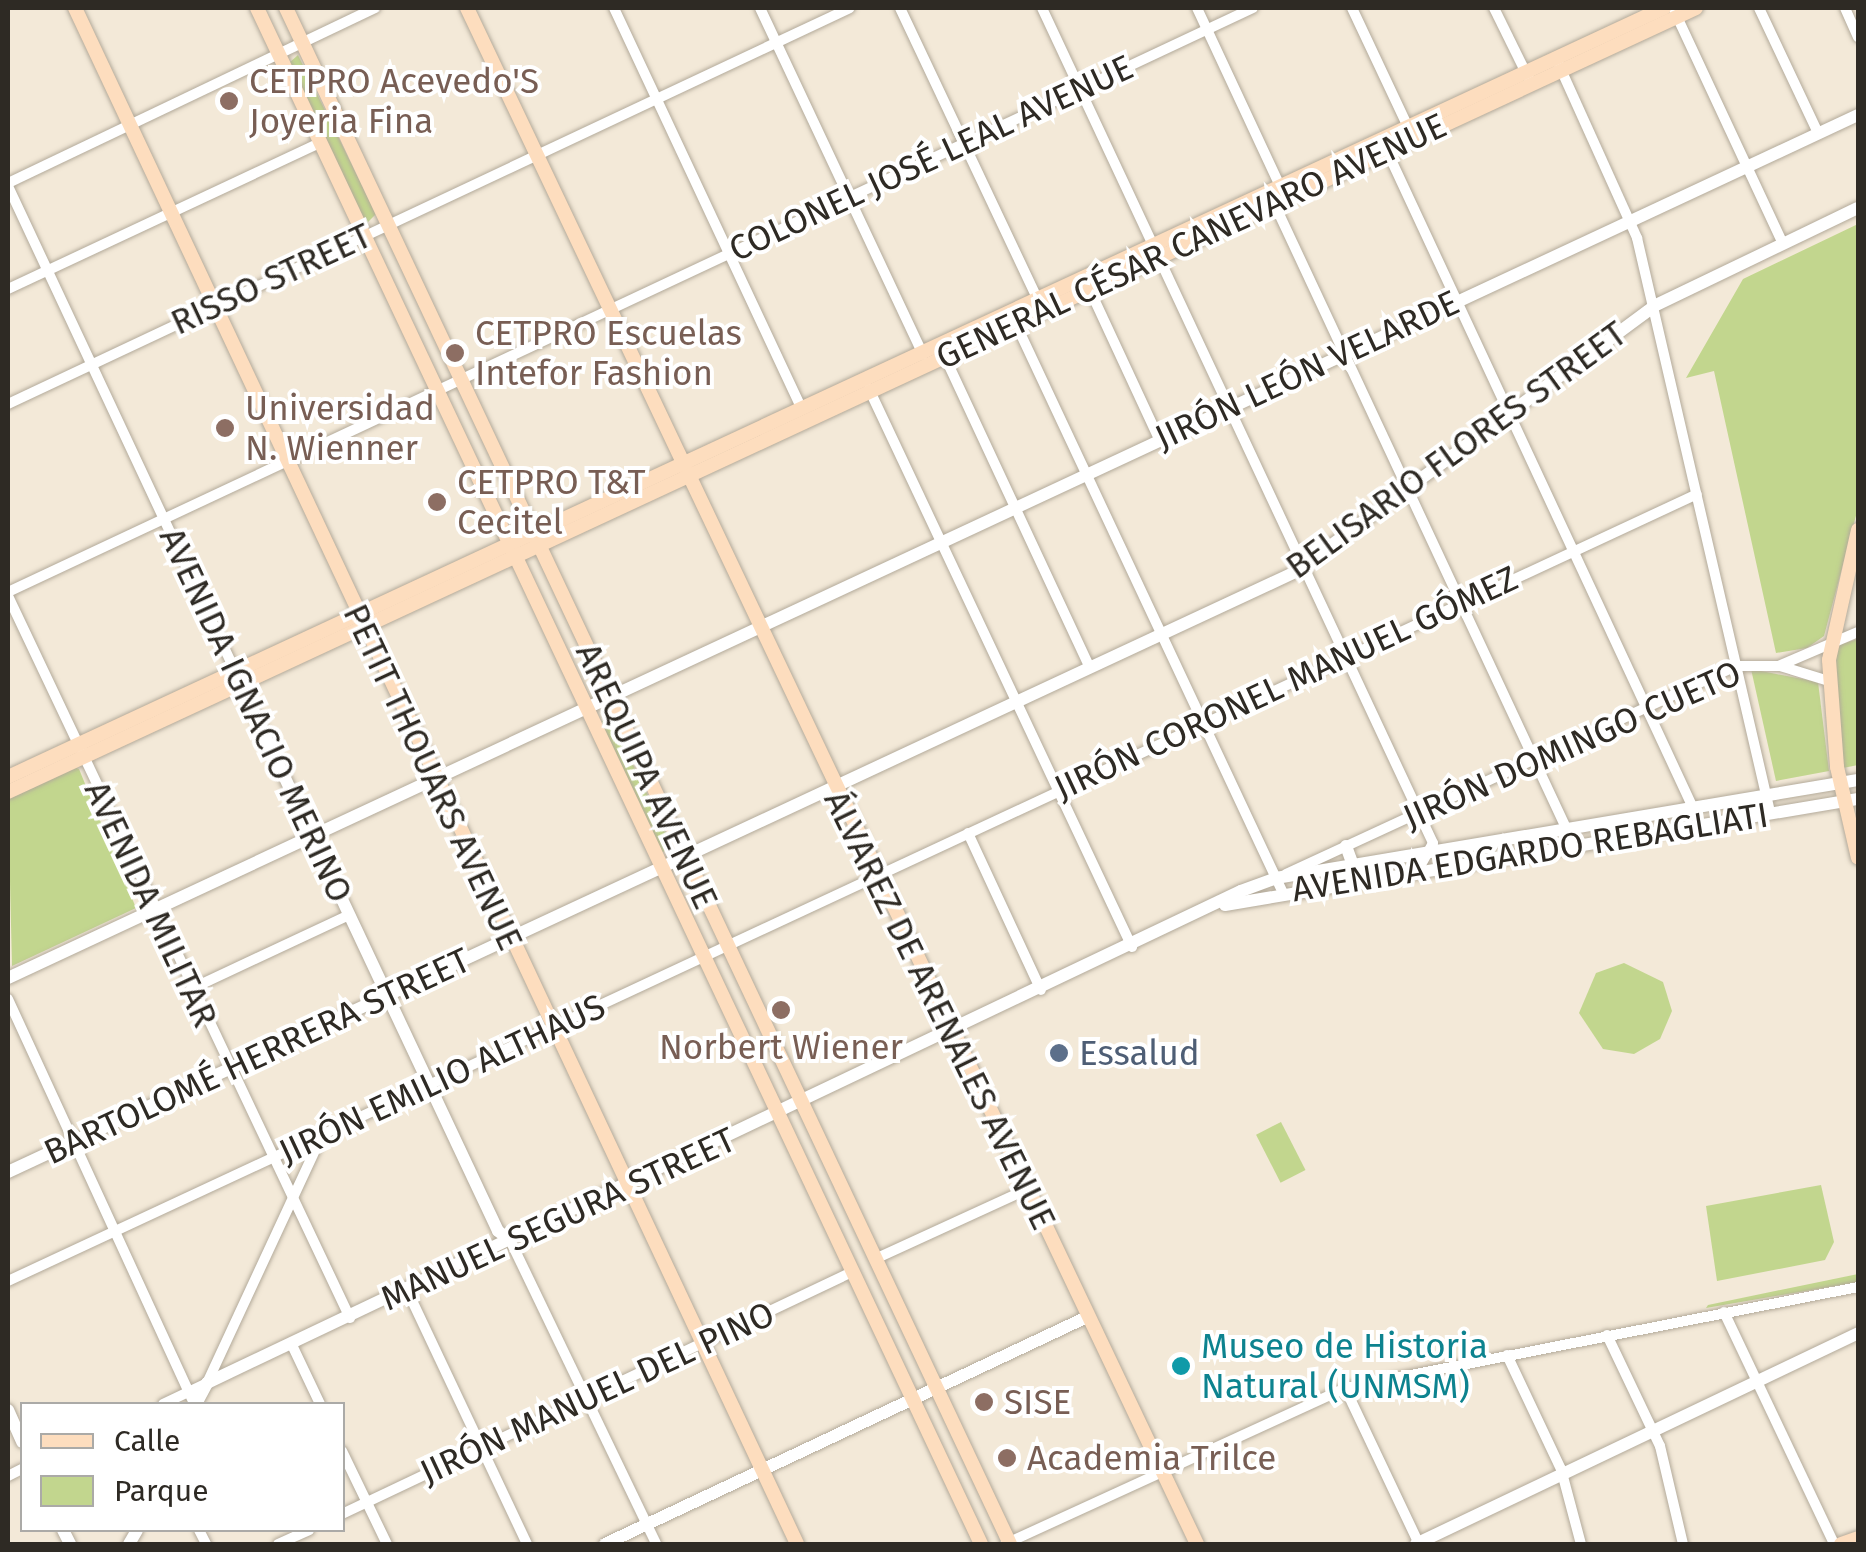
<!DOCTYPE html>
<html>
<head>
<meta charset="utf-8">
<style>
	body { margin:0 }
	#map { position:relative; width:1866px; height:1552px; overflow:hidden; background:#f3e9d8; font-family:"Fira Sans",sans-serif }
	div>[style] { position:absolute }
	.green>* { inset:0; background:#c2d68e; transform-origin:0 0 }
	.roads { filter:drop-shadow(0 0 2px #b3aa9a) drop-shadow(0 0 2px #b3aa9a) }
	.minor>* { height:10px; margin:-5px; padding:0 5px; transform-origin:5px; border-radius:5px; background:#fff }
	.tertiary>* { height:12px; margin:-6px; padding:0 6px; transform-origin:6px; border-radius:6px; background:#fff }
	.secondary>* { height:14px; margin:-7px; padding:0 7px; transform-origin:7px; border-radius:7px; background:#fdddbe }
	.dots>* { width:28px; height:28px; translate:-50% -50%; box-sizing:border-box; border:5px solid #fff; border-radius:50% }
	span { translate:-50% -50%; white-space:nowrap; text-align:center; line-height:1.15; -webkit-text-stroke:8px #fff; paint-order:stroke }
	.education-label { font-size:35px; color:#785e54 }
	.left { translate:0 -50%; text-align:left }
	.street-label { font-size:35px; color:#2e2a24 }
	.service-label { font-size:35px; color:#4e5e75 }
	.culture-label { font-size:35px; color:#0d838f }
	.frame { position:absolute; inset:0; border:10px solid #2e2a24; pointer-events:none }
	.legend { position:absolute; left:20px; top:1402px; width:325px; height:130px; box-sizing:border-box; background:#fff; border:2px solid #abaaa7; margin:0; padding:12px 18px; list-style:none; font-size:30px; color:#2e2a24 }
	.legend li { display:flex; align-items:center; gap:20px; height:50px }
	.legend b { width:50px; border:2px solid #abaaa7 }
</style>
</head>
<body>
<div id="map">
	<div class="green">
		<div style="clip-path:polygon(298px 55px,376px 214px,366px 224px,289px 63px)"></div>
		<div style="clip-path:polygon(1858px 224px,1858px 508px,1824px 636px,1807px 648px,1776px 653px,1714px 371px,1686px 378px,1743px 279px)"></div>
		<div style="clip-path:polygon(1858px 639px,1858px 765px,1843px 768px,1835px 663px,1838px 645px)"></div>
		<div style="clip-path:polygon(1751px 669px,1818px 682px,1829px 771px,1776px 781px)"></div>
		<div style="clip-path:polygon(610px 717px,673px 847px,661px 853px,604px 732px,602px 721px)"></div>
		<div style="clip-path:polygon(72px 766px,79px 769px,136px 908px,12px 966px,8px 797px)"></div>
		<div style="clip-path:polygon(1624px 963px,1663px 982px,1672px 1011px,1660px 1039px,1634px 1054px,1603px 1049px,1579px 1013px,1596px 973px)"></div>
		<div style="left:1281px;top:1122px;width:54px;height:28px;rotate:63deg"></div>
		<div style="clip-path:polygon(1821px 1185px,1834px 1242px,1825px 1260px,1717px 1281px,1706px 1206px)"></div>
		<div style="clip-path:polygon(1858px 1274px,1858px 1282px,1706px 1308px,1708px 1305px)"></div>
	</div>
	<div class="roads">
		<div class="minor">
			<div style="left:614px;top:8px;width:441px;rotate:64.9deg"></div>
			<div style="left:760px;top:8px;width:383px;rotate:64.8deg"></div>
			<div style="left:900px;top:8px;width:323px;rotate:64.7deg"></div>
			<div style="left:1042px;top:8px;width:922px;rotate:64.91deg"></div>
			<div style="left:1433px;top:843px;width:31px;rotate:119deg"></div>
			<div style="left:1197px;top:8px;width:196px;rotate:65deg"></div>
			<div style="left:1280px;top:186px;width:18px;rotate:109deg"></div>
			<div style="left:1274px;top:203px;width:709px;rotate:64.95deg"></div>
			<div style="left:1352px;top:8px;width:132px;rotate:64.8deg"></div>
			<div style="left:1494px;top:8px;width:79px;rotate:63.8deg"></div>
			<div style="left:1673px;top:8px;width:260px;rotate:65deg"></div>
			<div style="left:1759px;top:8px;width:138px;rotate:64.7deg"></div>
			<div style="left:1845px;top:8px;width:32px;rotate:66deg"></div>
			<div style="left:1559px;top:65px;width:190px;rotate:65.7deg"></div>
			<div style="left:1637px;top:238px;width:589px;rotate:76.95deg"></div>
			<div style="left:1387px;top:151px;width:727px;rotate:65.02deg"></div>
			<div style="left:8px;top:183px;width:407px;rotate:-25.5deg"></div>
			<div style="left:8px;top:186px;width:538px;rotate:64.91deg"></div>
			<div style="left:1089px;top:288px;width:166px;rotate:65.1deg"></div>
			<div style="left:8px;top:289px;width:344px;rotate:-25.1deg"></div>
			<div style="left:1015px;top:322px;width:631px;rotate:64.86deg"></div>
			<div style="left:944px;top:355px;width:345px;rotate:65deg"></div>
			<div style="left:869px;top:389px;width:617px;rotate:64.76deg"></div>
			<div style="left:8px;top:404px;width:930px;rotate:-25.19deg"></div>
			<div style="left:8px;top:592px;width:1375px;rotate:-25.13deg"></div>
			<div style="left:8px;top:596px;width:799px;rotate:64.65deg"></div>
			<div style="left:1781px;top:665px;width:84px;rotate:-23.2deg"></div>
			<div style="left:968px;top:833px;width:173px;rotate:65.1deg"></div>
			<div style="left:1286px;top:874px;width:497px;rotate:-24.8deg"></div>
			<div style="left:1737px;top:666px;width:43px"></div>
			<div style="left:1780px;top:666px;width:51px;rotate:17deg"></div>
			<div style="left:191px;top:989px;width:174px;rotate:-25.1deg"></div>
			<div style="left:8px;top:999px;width:446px;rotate:65.3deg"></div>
			<div style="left:510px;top:1240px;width:337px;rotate:64.3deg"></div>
			<div style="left:875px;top:1259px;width:168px;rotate:-24.6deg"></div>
			<div style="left:8px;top:1281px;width:1863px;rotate:-24.98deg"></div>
			<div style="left:407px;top:1290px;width:281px;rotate:64.7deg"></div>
			<div style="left:1724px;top:1312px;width:257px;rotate:64.6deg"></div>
			<div style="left:1607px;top:1335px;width:123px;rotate:64.5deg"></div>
			<div style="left:1660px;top:1446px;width:101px;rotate:76.8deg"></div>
			<div style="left:292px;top:1345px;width:65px;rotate:64.6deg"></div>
			<div style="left:1507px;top:1355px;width:126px;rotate:64.7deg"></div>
			<div style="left:1561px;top:1469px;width:78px;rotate:75.1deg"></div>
			<div style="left:1345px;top:1388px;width:173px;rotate:64.6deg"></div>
			<div style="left:163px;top:1404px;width:49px;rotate:-25.5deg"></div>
			<div style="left:207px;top:1383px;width:276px;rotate:-65.1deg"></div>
			<div style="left:342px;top:1451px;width:103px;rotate:64.2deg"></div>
			<div style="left:8px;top:1476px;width:16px;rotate:-27deg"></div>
			<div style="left:342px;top:1514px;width:565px;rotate:-25.38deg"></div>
			<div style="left:199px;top:1530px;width:16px;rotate:63deg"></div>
			<div style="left:278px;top:1544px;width:34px;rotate:-24deg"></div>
			<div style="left:1005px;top:1544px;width:374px;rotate:-24.6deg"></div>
			<div style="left:1345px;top:1388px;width:523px;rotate:-11.14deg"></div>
		</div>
		<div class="tertiary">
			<div style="left:237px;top:676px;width:613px;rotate:64.81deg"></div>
			<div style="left:498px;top:1231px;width:15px;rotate:37deg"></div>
			<div style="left:1346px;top:846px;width:27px;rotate:70deg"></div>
			<div style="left:1225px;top:905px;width:642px;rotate:-9.51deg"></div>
			<div style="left:8px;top:978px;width:2041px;rotate:-25.01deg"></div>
			<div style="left:8px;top:1172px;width:1420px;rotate:-24.99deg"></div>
			<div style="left:1295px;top:572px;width:447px;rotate:-36.5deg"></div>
			<div style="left:1654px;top:306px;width:226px;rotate:-25.7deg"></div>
			<div style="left:196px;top:1404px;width:24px;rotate:-62deg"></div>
			<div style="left:207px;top:1383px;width:1145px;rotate:-25.45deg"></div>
			<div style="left:1241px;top:891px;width:37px;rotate:-20deg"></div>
			<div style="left:1276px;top:878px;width:590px;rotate:-9.56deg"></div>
			<div style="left:8px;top:1410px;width:35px;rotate:66deg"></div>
			<div style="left:63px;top:1530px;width:16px;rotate:63deg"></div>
			<div style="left:129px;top:1544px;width:16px;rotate:-60deg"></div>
			<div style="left:605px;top:1544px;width:533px;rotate:-25.22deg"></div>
			<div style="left:1416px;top:1544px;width:490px;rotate:-25.5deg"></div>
		</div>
		<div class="secondary">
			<div style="left:75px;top:8px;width:1697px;rotate:64.82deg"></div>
			<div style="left:257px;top:8px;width:1698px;rotate:64.76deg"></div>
			<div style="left:286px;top:8px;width:1698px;rotate:64.76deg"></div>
			<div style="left:467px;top:8px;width:1701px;rotate:64.58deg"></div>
			<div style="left:1858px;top:530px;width:133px;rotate:102.6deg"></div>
			<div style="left:1829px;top:660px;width:107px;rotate:85.7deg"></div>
			<div style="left:1837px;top:767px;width:93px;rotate:77deg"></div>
			<div style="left:8px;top:777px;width:1826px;rotate:-24.91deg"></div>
			<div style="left:8px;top:792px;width:1861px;rotate:-24.91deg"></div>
			<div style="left:1841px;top:1544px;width:18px;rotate:-19deg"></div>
		</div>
	</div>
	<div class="dots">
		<div style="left:229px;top:101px;background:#8d6e63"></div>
		<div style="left:455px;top:353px;background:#8d6e63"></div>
		<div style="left:225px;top:428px;background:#8d6e63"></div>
		<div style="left:437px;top:502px;background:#8d6e63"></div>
		<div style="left:781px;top:1010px;background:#8d6e63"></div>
		<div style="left:1059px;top:1053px;background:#5c6f8a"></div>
		<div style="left:1181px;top:1366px;background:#0f9aa8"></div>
		<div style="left:984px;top:1402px;background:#8d6e63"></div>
		<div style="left:1007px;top:1458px;background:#8d6e63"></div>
	</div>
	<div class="education-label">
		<span class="left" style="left:249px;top:101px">CETPRO Acevedo'S<br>Joyeria Fina</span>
		<span class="left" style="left:475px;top:353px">CETPRO Escuelas<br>Intefor Fashion</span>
		<span class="left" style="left:245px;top:428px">Universidad<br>N. Wienner</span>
		<span class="left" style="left:457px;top:502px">CETPRO T&amp;T<br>Cecitel</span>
		<span style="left:781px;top:1047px">Norbert Wiener</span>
		<span class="left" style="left:1004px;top:1402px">SISE</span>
		<span class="left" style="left:1027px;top:1458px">Academia Trilce</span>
	</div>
	<div class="street-label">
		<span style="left:931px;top:158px;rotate:-25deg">COLONEL JOSÉ LEAL AVENUE</span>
		<span style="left:1191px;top:241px;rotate:-25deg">GENERAL CÉSAR CANEVARO AVENUE</span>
		<span style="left:271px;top:279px;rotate:-25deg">RISSO STREET</span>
		<span style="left:1307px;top:370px;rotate:-25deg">JIRÓN LEÓN VELARDE</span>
		<span style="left:1456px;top:450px;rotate:-36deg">BELISARIO FLORES STREET</span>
		<span style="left:1286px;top:683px;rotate:-25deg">JIRÓN CORONEL MANUEL GÓMEZ</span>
		<span style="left:256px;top:715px;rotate:65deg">AVENIDA IGNACIO MERINO</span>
		<span style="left:1572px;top:745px;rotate:-24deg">JIRÓN DOMINGO CUETO</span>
		<span style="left:647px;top:776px;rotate:65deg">AREQUIPA AVENUE</span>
		<span style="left:433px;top:777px;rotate:65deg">PETIT THOUARS AVENUE</span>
		<span style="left:1530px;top:852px;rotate:-9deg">AVENIDA EDGARDO REBAGLIATI</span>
		<span style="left:151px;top:904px;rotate:65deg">AVENIDA MILITAR</span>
		<span style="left:940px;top:1010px;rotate:64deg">ÁLVAREZ DE ARENALES AVENUE</span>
		<span style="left:257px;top:1056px;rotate:-25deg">BARTOLOMÉ HERRERA STREET</span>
		<span style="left:442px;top:1079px;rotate:-25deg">JIRÓN EMILIO ALTHAUS</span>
		<span style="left:558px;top:1219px;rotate:-25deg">MANUEL SEGURA STREET</span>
		<span style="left:597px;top:1393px;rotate:-25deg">JIRÓN MANUEL DEL PINO</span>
	</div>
	<div class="service-label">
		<span class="left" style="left:1079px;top:1053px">Essalud</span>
	</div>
	<div class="culture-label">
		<span class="left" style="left:1201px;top:1366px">Museo de Historia<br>Natural (UNMSM)</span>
	</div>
	<div class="frame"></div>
	<ul class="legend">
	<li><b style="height:12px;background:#fdddbe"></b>Calle</li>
	<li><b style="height:28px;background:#c2d68e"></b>Parque</li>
	</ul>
</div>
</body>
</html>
